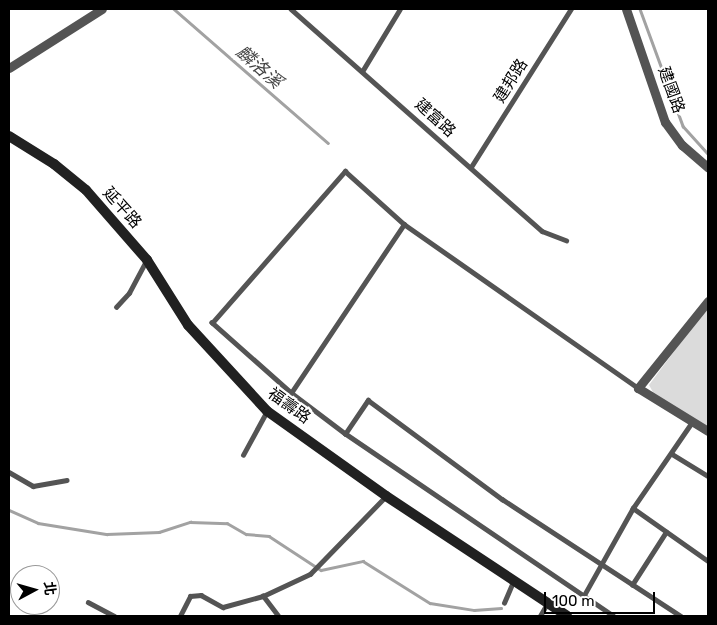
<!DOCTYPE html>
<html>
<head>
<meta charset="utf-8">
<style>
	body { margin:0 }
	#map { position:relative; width:717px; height:625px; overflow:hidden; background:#fff; font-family:Rubik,"Noto Sans TC",sans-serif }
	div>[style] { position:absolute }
	.green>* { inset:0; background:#dbdbdb }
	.stream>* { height:2.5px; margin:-1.25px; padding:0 1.25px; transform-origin:1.25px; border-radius:1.25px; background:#a2a2a2 }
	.lane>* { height:4.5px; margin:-2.25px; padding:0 2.25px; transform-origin:2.25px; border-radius:2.25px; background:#545454 }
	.street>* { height:9px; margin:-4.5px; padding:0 4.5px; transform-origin:4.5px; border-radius:4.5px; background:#545454 }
	.secondary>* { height:10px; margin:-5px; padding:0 5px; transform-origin:5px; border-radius:5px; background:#212121 }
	span { translate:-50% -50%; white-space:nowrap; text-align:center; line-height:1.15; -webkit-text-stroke:4.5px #fff; paint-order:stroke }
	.street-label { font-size:16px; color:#000 }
	.water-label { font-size:18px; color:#434343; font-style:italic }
	.frame { position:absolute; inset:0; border:10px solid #000; pointer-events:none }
	.north { position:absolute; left:10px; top:565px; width:50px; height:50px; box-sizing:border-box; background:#fff; border:1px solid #999; border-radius:50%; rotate:84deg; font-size:14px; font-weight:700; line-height:20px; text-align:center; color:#000 }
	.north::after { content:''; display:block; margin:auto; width:18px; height:22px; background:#000; clip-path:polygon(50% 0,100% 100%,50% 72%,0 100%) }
	.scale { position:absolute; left:544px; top:592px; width:111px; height:22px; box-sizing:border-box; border:2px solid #000; border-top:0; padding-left:6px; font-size:15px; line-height:18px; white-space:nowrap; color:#000; -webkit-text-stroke:4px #fff; paint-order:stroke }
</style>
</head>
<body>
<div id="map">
	<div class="green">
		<div style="clip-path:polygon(708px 306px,708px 428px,654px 394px,649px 385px)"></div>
	</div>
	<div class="stream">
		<div style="left:174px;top:9px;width:204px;rotate:41deg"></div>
		<div style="left:640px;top:9px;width:125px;rotate:69.8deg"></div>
		<div style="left:683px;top:126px;width:38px;rotate:48deg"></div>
		<div style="left:9px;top:510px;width:32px;rotate:24deg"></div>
		<div style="left:38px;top:523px;width:70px;rotate:9.1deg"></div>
		<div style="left:107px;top:534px;width:52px;rotate:-2.2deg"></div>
		<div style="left:159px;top:532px;width:33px;rotate:-18deg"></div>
		<div style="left:190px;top:522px;width:37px;rotate:2deg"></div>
		<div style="left:227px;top:523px;width:22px;rotate:30deg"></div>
		<div style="left:246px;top:534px;width:23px;rotate:5deg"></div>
		<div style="left:269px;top:536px;width:62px;rotate:33.2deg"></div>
		<div style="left:321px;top:570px;width:43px;rotate:-12.1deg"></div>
		<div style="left:363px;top:561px;width:79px;rotate:32.1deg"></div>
		<div style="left:430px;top:603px;width:45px;rotate:9deg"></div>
		<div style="left:474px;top:610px;width:27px;rotate:-4deg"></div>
	</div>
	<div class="lane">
		<div style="left:291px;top:9px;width:335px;rotate:41.5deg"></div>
		<div style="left:542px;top:231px;width:26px;rotate:21deg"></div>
		<div style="left:363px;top:70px;width:71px;rotate:-58.8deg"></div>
		<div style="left:471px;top:167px;width:187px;rotate:-57.7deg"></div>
		<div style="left:116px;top:307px;width:19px;rotate:-47deg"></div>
		<div style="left:129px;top:293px;width:36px;rotate:-62deg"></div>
		<div style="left:291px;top:393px;width:203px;rotate:-56.2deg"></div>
		<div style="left:345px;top:434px;width:41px;rotate:-55.9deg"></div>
		<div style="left:368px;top:400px;width:167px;rotate:36.5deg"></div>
		<div style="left:502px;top:499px;width:214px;rotate:33.2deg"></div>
		<div style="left:672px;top:454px;width:42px;rotate:31.4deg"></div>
		<div style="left:243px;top:455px;width:50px;rotate:-61.4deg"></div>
		<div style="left:9px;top:472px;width:28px;rotate:30deg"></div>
		<div style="left:33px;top:486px;width:34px;rotate:-10deg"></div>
		<div style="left:633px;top:508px;width:92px;rotate:35.2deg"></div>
		<div style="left:632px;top:585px;width:63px;rotate:-57.3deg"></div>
		<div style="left:583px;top:597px;width:102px;rotate:-60.7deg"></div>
		<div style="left:633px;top:508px;width:104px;rotate:-55.5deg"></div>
		<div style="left:88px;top:602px;width:30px;rotate:28deg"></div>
		<div style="left:504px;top:603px;width:23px;rotate:-67deg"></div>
		<div style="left:180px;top:616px;width:22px;rotate:-63deg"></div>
		<div style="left:190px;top:596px;width:11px;rotate:-5deg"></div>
		<div style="left:201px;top:595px;width:25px;rotate:29deg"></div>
		<div style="left:223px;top:607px;width:41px;rotate:-15.4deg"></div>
		<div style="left:278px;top:616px;width:25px;rotate:-127deg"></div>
		<div style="left:263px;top:596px;width:52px;rotate:-25.1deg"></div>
		<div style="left:310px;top:574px;width:109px;rotate:-45.7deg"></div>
		<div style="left:540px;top:616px;width:14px;rotate:-60deg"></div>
		<div style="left:613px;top:616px;width:324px;rotate:-145.8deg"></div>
		<div style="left:345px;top:434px;width:68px;rotate:-142.8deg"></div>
		<div style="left:291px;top:393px;width:106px;rotate:-138.5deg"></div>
		<div style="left:212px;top:323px;width:202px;rotate:-48.8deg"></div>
		<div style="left:345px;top:171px;width:79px;rotate:41.9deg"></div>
		<div style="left:404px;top:224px;width:286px;rotate:35deg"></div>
	</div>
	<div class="street">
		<div style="left:626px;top:9px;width:120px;rotate:71deg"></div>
		<div style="left:665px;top:122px;width:29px;rotate:54deg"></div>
		<div style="left:682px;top:145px;width:35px;rotate:41deg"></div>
		<div style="left:9px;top:68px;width:110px;rotate:-32.4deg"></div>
		<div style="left:708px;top:301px;width:112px;rotate:128.8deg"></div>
		<div style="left:638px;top:388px;width:82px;rotate:31.6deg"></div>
	</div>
	<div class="secondary">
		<div style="left:9px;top:136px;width:53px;rotate:31.9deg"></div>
		<div style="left:54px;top:164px;width:41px;rotate:39.1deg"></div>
		<div style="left:86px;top:190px;width:93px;rotate:48.9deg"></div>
		<div style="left:147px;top:260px;width:77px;rotate:57.8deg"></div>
		<div style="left:188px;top:325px;width:117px;rotate:47.4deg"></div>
		<div style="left:267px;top:411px;width:146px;rotate:35.5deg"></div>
		<div style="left:386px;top:496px;width:217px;rotate:33.5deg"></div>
	</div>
	<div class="street-label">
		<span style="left:511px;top:81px;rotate:-58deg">建邦路</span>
		<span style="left:671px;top:90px;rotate:70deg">建國路</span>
		<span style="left:435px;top:118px;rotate:42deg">建富路</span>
		<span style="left:122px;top:208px;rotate:48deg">延平路</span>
		<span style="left:289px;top:406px;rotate:36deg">福壽路</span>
	</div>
	<div class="water-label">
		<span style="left:259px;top:67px;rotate:41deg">麟洛溪</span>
	</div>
	<div class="frame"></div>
	<div class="north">北</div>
	<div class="scale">100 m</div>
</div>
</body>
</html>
